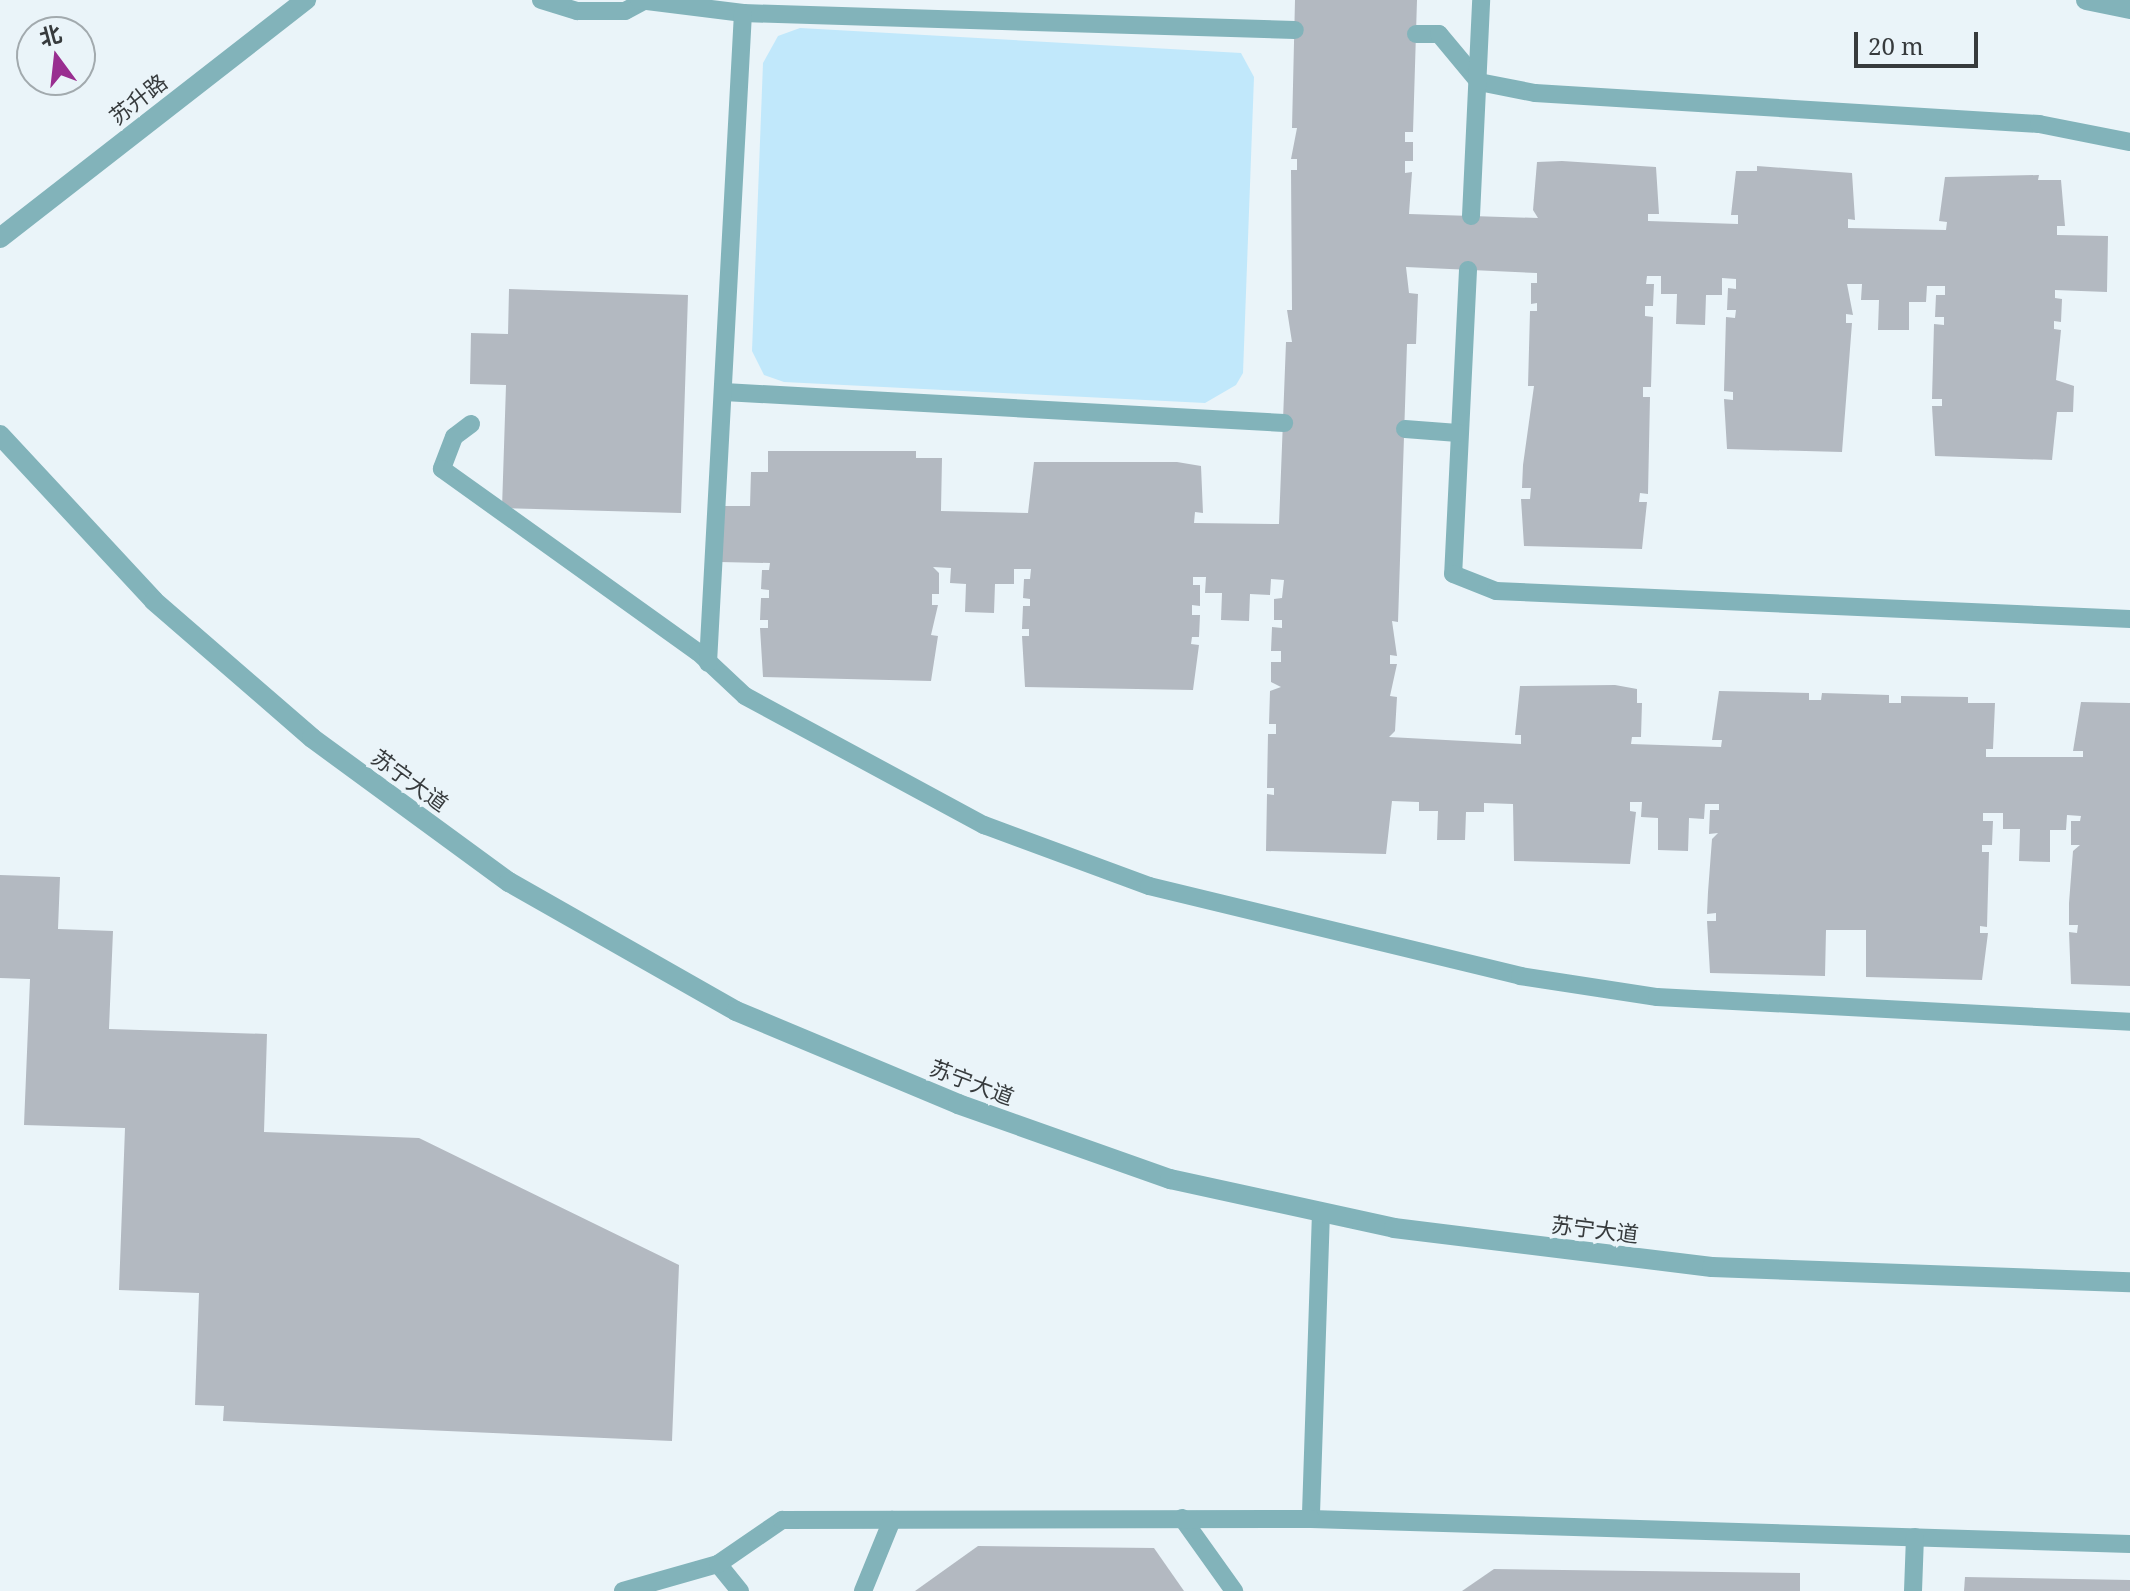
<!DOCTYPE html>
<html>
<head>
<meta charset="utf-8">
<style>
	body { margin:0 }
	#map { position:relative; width:2130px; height:1591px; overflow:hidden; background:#eaf4f9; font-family:"Noto Serif","Noto Sans SC",serif }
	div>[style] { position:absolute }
	.green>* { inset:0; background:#c1e8fb }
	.building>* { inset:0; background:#b3b9c1 }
	.service>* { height:18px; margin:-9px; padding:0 9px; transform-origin:9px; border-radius:9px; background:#82b3ba }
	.minor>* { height:20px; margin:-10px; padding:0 10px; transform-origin:10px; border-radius:10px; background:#82b3ba }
	.tertiary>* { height:20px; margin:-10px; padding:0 10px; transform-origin:10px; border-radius:10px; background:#82b3ba }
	span { translate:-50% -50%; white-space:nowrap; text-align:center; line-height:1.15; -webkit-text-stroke:8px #eaf4f9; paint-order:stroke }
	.street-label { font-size:22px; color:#373b3d }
	.north { position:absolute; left:16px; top:16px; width:80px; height:80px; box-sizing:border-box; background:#eaf4f9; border:2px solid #a2aaae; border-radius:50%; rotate:345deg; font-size:22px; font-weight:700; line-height:32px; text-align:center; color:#373b3d }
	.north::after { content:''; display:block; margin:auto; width:28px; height:36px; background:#992e90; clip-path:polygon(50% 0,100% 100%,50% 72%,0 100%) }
	.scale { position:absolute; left:1854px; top:32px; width:124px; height:36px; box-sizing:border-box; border:4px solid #373b3d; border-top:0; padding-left:10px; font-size:24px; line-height:28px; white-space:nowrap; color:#373b3d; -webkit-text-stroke:6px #eaf4f9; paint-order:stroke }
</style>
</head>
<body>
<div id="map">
	<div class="green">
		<div style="clip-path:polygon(800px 28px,1241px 53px,1254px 77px,1243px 373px,1236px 385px,1205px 403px,784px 382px,764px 375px,752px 351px,763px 63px,778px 36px)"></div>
	</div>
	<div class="building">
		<div style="clip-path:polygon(1295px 0,1417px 0,1413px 132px,1405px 132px,1405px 142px,1413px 142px,1413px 161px,1405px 161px,1405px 173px,1412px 172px,1409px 214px,1538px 218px,1533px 210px,1537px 162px,1562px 161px,1656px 167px,1659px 214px,1648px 214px,1648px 221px,1738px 224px,1738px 215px,1731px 215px,1736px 171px,1757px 171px,1757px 166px,1852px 173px,1855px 220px,1848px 219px,1848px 228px,1946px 230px,1947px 222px,1939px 221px,1945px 177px,2039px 175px,2038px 180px,2061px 180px,2065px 226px,2057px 226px,2057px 235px,2108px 236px,2107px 292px,2055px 290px,2055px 298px,2062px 299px,2061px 322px,2054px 321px,2054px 329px,2061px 330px,2056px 380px,2074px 386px,2073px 412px,2057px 412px,2052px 460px,1935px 456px,1932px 406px,1942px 406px,1942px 399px,1932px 399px,1934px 324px,1944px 325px,1944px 317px,1935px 317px,1936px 295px,1945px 295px,1945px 286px,1927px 286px,1926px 302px,1909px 302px,1909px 330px,1878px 330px,1879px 300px,1861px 300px,1862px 284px,1847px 284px,1853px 315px,1846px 314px,1846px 323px,1852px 323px,1842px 452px,1727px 449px,1724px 399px,1733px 400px,1733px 392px,1724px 391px,1726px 317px,1735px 318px,1736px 310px,1727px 310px,1728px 288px,1736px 289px,1736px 279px,1722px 278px,1722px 295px,1706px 295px,1705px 325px,1676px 324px,1677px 294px,1661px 294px,1661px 276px,1647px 276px,1646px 284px,1654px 284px,1653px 306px,1645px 306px,1645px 316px,1653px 317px,1651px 387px,1643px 387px,1643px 397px,1650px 397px,1648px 494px,1640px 493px,1639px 502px,1647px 502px,1642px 549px,1524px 546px,1521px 499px,1530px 499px,1531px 488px,1522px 488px,1523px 465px,1534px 386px,1528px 386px,1530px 311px,1537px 311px,1537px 303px,1531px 304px,1531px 283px,1537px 283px,1537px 273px,1406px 267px,1409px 293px,1418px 294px,1416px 344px,1407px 344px,1398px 622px,1392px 621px,1397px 656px,1390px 655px,1390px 664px,1397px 664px,1390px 696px,1397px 697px,1395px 731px,1389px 737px,1521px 744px,1521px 735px,1515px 735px,1520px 686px,1615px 685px,1637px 689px,1637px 703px,1642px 703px,1641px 737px,1632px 737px,1631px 744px,1721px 747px,1722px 740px,1712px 740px,1719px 691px,1809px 693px,1809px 700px,1821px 700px,1822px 693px,1889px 695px,1889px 703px,1901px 703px,1901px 696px,1968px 697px,1968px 703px,1995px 703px,1993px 749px,1986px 749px,1986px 757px,2083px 757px,2083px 751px,2073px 751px,2081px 702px,2130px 703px,2130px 986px,2071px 984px,2069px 932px,2077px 933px,2078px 925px,2069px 925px,2069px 903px,2073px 851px,2080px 845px,2071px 845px,2071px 821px,2080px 821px,2081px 816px,2067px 815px,2066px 830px,2050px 830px,2050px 862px,2019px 861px,2020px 829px,2003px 829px,2003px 813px,1983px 813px,1983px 821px,1993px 821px,1992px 845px,1982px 845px,1982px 852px,1989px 852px,1987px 927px,1980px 926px,1980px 933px,1988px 933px,1982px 980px,1866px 977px,1866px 930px,1826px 930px,1825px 976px,1710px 973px,1707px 921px,1716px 921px,1716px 913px,1707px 914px,1708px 892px,1712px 839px,1718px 833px,1709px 834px,1710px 810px,1719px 810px,1719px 804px,1705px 804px,1704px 819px,1689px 818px,1688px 851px,1658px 850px,1658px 818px,1641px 817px,1642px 802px,1630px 802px,1630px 811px,1636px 812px,1630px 864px,1514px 861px,1513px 804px,1484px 803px,1484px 812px,1466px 812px,1465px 840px,1437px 840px,1438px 811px,1419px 811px,1419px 802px,1392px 801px,1386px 854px,1266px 851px,1267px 794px,1274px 795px,1274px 788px,1267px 788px,1268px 734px,1276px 734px,1276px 724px,1269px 724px,1270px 691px,1281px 687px,1271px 682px,1271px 662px,1281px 662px,1281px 651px,1271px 651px,1272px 627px,1282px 628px,1282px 620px,1274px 620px,1274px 599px,1282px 598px,1284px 580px,1271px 579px,1270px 595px,1250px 594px,1249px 621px,1221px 620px,1222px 593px,1205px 593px,1206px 577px,1193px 577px,1193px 585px,1200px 585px,1200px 606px,1192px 605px,1192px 615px,1200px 615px,1199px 637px,1192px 637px,1191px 644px,1199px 645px,1193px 690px,1025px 687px,1022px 636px,1029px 636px,1029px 629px,1022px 629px,1023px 606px,1030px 606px,1030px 599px,1023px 598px,1024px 579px,1030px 579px,1031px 569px,1014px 569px,1014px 584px,995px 584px,994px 613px,965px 612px,966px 584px,950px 583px,951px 568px,933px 567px,939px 573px,939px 594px,932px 594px,932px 605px,938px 605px,931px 635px,938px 636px,931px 681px,763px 677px,760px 628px,768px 628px,768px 620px,760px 620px,761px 598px,769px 598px,769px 590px,761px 589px,762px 570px,769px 570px,770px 563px,720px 562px,721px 506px,750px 506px,751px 472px,768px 472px,768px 451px,916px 451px,916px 458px,942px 458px,941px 511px,1028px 513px,1034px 462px,1177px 462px,1201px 466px,1203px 513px,1195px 512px,1194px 523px,1279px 524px,1286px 342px,1292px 342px,1287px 310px,1292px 310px,1291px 170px,1297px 170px,1297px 159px,1291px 159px,1297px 128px,1292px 128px)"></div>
		<div style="clip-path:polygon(509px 289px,688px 295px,681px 513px,502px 508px,506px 385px,470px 384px,471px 333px,508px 334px)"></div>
		<div style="clip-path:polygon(0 875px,60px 877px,58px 929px,113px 931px,109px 1029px,267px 1034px,264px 1132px,419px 1138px,679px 1265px,672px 1441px,223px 1421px,224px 1406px,195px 1405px,199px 1293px,119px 1290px,125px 1128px,24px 1125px,30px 979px,0 978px)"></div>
		<div style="clip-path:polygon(978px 1546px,1154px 1548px,1184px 1591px,915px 1591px)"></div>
		<div style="clip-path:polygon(1494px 1569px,1800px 1573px,1800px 1591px,1462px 1591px)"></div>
		<div style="clip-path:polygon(1965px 1577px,2130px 1580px,2130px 1591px,1964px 1591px)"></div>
	</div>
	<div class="service">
		<div style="left:541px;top:0;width:38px;rotate:17deg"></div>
		<div style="left:577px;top:11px;width:48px"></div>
		<div style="left:625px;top:11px;width:19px;rotate:-28deg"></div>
		<div style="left:639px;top:0;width:105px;rotate:7.1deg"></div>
		<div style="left:743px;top:13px;width:552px;rotate:1.76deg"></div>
		<div style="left:1416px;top:34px;width:23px"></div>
		<div style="left:1439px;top:34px;width:62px;rotate:50.2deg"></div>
		<div style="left:1479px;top:82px;width:57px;rotate:11.1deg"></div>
		<div style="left:1535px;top:93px;width:505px;rotate:3.52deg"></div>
		<div style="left:2039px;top:124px;width:93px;rotate:11.2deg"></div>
		<div style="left:1471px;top:216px;width:216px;rotate:-87.3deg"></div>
		<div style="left:1468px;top:270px;width:304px;rotate:92.8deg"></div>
		<div style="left:1453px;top:574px;width:46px;rotate:21.6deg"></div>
		<div style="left:1496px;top:591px;width:635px;rotate:2.53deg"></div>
		<div style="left:724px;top:392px;width:561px;rotate:3.17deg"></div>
		<div style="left:471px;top:424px;width:21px;rotate:143deg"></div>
		<div style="left:454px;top:437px;width:34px;rotate:111deg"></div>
		<div style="left:442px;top:469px;width:315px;rotate:35.6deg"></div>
		<div style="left:698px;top:652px;width:64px;rotate:43.1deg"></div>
		<div style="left:745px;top:696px;width:272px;rotate:28.4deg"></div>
		<div style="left:984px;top:825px;width:176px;rotate:20.3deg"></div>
		<div style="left:1149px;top:886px;width:382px;rotate:13.6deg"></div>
		<div style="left:1520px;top:976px;width:139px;rotate:8.7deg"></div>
		<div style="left:1657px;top:997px;width:474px;rotate:3deg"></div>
		<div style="left:1405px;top:429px;width:53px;rotate:4.3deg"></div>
		<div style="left:708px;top:663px;width:651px;rotate:-86.92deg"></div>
		<div style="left:1321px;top:1212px;width:307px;rotate:91.9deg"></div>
		<div style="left:1311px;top:1519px;width:819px;rotate:1.75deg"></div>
		<div style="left:1182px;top:1518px;width:90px;rotate:54.5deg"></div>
		<div style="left:718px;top:1564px;width:35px;rotate:51deg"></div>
		<div style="left:623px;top:1591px;width:99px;rotate:-15.9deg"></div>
		<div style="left:718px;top:1564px;width:78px;rotate:-34.5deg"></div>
		<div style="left:782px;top:1520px;width:529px;rotate:-0.11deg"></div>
		<div style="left:863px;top:1591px;width:77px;rotate:-67.8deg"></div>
		<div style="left:1913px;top:1591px;width:54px;rotate:-87.9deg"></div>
	</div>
	<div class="minor">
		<div style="left:0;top:238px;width:388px;rotate:-37.9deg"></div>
	</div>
	<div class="tertiary">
		<div style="left:2086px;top:0;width:45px;rotate:11.6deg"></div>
		<div style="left:0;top:435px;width:226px;rotate:47.1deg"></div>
		<div style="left:154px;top:601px;width:209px;rotate:40.9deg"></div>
		<div style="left:312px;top:738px;width:244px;rotate:36.2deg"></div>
		<div style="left:509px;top:882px;width:261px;rotate:29.6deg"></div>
		<div style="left:736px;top:1011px;width:241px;rotate:22.7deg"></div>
		<div style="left:958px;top:1104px;width:225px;rotate:19.5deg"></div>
		<div style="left:1170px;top:1179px;width:229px;rotate:12.3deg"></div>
		<div style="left:1394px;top:1228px;width:320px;rotate:7deg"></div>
		<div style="left:1712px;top:1267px;width:418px;rotate:2.1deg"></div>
	</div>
	<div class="street-label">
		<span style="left:138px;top:99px;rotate:-38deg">苏升路</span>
		<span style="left:410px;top:780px;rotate:36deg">苏宁大道</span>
		<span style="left:972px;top:1082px;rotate:21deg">苏宁大道</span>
		<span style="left:1595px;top:1229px;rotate:7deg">苏宁大道</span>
	</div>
	<div class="north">北</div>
	<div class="scale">20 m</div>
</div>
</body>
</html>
